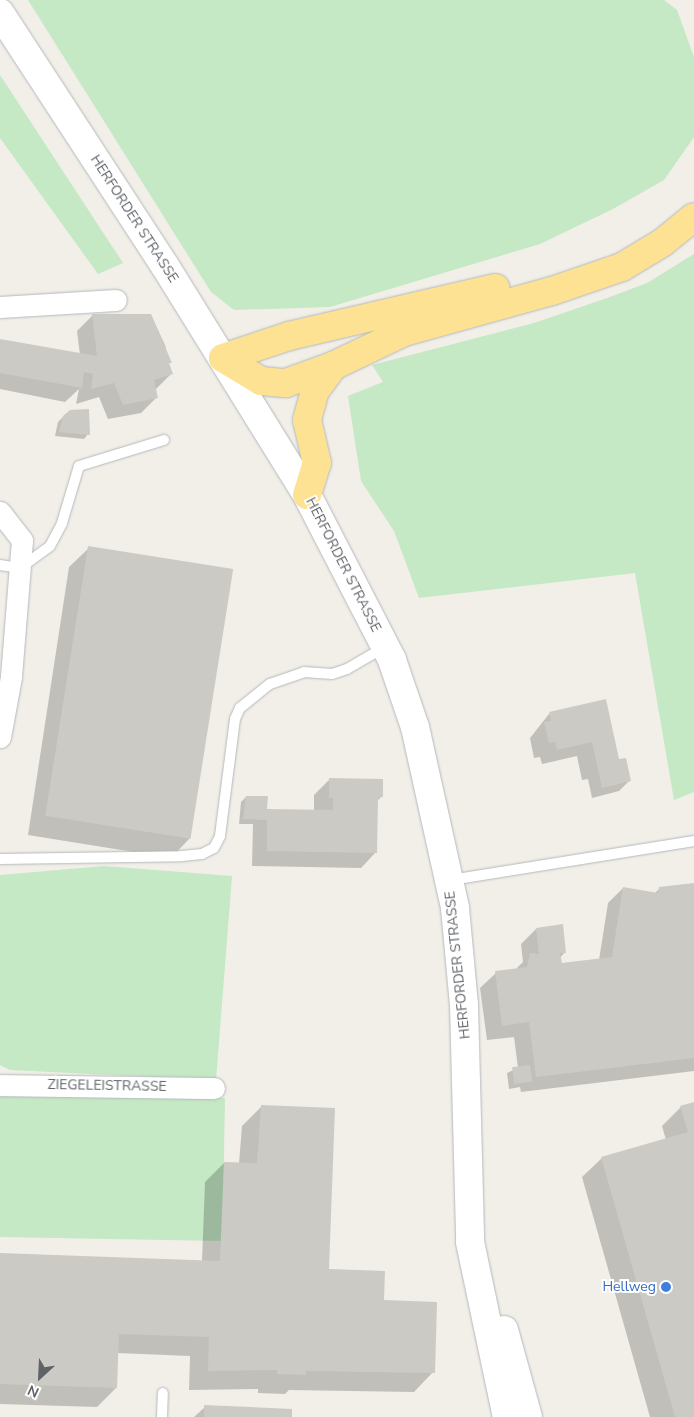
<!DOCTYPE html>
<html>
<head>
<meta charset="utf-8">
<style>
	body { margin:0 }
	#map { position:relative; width:694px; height:1417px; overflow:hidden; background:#f1efe8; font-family:"Nunito Sans",sans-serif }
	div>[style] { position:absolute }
	.green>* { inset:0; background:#c5e8c5; transform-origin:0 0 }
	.shadow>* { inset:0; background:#0003 }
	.building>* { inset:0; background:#cccac5; transform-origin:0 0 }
	.roads { filter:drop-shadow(0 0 1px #b5b8bc) drop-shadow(0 0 1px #b5b8bc) }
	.service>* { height:10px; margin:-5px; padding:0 5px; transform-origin:5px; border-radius:5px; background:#fff }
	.minor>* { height:21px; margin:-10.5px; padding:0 10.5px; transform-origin:10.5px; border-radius:10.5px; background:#fff }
	.secondary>* { height:28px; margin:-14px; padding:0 14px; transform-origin:14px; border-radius:14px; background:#fff }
	.motorway>* { height:28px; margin:-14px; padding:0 14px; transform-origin:14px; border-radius:14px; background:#fde293 }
	.dots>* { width:14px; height:14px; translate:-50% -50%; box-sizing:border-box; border:2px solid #fff; border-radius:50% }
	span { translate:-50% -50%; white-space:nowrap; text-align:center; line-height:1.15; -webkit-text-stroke:4px #fff; paint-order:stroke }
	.street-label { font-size:14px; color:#5f6368 }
	.shop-label { font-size:14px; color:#366cbe }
	.right { translate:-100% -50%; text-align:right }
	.north { position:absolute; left:15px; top:1352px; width:50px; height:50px; -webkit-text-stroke:4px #fff; paint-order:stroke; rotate:205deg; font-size:14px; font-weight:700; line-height:20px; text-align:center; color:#5f6368 }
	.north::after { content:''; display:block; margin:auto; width:18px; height:22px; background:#5f6368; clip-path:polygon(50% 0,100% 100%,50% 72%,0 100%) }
</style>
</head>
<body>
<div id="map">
	<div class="green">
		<div style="clip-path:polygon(28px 0,664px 0,677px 10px,694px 57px,694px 137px,664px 180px,613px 209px,540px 244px,330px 307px,234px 310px,211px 292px)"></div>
		<div style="clip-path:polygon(0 75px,123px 263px,98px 274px,0 138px)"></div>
		<div style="clip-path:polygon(694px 254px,694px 792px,674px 800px,635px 573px,419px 598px,394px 531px,361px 481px,348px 396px,383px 382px,372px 365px,534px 323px,610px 297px,647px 283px)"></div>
		<div style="clip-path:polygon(104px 866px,232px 876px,216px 1080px,10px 1070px,0 1065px,0 875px)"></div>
		<div style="left:0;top:1094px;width:225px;height:143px;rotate:1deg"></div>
	</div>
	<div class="shadow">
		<div style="clip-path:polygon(93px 315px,151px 315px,165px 345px,171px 374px,155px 390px,157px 397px,141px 413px,108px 419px,99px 397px,76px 404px,79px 389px,65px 402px,0 389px,0 340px,80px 355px,77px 331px)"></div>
		<div style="clip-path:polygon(63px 417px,88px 434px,84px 439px,55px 436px,58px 422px)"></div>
		<div style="clip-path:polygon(89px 548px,190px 838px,171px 858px,28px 835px,69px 567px)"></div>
		<div style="clip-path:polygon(605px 701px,618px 761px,629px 781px,619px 791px,592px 798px,588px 779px,582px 780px,577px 756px,542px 764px,540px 757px,534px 758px,530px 738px,549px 714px)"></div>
		<div style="clip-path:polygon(330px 779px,381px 797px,377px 801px,376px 852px,361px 868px,252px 866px,253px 824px,239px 824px,241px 802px,246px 797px,266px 812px,314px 811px,314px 795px)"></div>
		<div style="clip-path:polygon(694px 884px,694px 1071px,521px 1092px,520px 1087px,509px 1089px,507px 1073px,518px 1068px,514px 1037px,487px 1040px,480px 988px,496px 973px,515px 970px,523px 962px,521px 944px,536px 929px,565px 952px,560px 958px,560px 964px,599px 960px,608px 903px,623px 888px,655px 893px,660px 888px)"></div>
		<div style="clip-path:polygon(694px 1103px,694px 1417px,650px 1417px,582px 1177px,602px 1158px,666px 1140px,662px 1126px,681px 1107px)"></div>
		<div style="clip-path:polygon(261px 1107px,328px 1271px,383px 1302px,433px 1372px,414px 1392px,289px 1390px,285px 1394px,258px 1393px,258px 1389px,189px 1390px,190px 1356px,117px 1353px,116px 1388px,97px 1407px,0 1404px,0 1254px,202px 1261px,205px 1182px,224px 1163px,239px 1163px,242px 1126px)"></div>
		<div style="clip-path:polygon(205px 1407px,290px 1417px,194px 1417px)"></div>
	</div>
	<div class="building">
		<div style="clip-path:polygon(92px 314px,151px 314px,172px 363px,169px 363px,173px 374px,154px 380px,158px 398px,123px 405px,114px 383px,91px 389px,93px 374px,84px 372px,82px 388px,0 373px,0 339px,97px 356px)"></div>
		<div style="clip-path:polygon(89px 409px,90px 435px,59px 432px,63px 416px,70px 410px)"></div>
		<div style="left:88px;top:546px;width:147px;height:273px;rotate:9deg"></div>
		<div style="clip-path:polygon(606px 699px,619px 759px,626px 758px,631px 781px,602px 788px,592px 742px,557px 750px,555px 742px,549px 743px,544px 722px,551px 721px,549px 712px)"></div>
		<div style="clip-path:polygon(329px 778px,383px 779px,383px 797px,378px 797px,377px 853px,267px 851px,267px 820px,243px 819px,246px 796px,268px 796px,267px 809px,333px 810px,333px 798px,329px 798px)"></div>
		<div style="clip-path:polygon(694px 883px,694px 1058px,536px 1077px,529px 1022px,502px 1026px,495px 971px,527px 967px,530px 953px,539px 954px,536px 928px,563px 924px,566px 953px,560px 953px,562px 963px,612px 957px,623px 887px,658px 893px,659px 887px)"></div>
		<div style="left:530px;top:1065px;width:17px;height:18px;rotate:83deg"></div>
		<div style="clip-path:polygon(694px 1102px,694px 1417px,675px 1417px,601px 1157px,688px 1132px,680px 1106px)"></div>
		<div style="clip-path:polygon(261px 1105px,335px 1108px,329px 1269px,385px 1271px,384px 1300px,437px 1302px,435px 1373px,306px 1371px,306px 1375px,277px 1374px,277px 1370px,208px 1371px,209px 1337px,119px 1334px,117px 1388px,0 1384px,0 1253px,220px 1261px,224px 1162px,257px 1163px)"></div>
		<div style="clip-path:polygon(204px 1405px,292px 1409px,292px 1417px,204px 1417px)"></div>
	</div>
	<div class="roads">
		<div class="service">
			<div style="left:0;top:565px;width:20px;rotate:9deg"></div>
			<div style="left:20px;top:568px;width:37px;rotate:-36deg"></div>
			<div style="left:50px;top:546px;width:26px;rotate:-62deg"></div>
			<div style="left:62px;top:523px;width:59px;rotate:-73.4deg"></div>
			<div style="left:79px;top:466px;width:89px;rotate:-17deg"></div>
			<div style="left:0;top:859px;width:182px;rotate:-0.9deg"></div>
			<div style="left:182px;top:856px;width:20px;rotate:-6deg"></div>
			<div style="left:202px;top:854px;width:13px;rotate:-27deg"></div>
			<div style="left:214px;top:848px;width:13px;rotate:-63deg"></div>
			<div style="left:220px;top:836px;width:118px;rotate:-82.7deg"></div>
			<div style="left:235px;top:719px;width:12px;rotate:-66deg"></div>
			<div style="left:240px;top:708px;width:38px;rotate:-39deg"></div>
			<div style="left:270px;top:684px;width:36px;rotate:-19deg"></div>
			<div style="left:304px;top:672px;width:28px;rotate:4deg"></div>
			<div style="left:332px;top:674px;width:16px;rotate:-18deg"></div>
			<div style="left:347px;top:669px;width:44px;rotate:-30.1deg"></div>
			<div style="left:451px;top:880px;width:246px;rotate:-9.1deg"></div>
			<div style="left:162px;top:1417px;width:24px;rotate:-88deg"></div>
		</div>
		<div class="minor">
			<div style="left:0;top:307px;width:116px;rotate:-3.5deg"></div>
			<div style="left:0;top:512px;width:36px;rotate:52deg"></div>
			<div style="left:22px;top:540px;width:137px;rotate:94.6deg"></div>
			<div style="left:11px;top:677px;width:61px;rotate:100.4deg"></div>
			<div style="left:0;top:1085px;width:214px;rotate:0.8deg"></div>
		</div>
		<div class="secondary">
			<div style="left:0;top:13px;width:302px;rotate:56.9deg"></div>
			<div style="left:165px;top:266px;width:269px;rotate:58.2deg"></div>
			<div style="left:307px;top:495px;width:186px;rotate:62.7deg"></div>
			<div style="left:392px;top:660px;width:71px;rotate:71.1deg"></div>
			<div style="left:415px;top:727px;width:185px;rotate:77.5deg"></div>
			<div style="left:455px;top:908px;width:97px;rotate:84.7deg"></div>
			<div style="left:464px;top:1005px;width:237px;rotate:88.5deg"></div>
			<div style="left:470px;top:1242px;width:179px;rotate:78.1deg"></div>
			<div style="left:504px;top:1330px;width:90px;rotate:74.6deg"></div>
		</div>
		<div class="motorway">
			<div style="left:223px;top:358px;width:44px;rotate:31.2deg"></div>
			<div style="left:261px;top:381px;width:25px;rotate:5deg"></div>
			<div style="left:286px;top:383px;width:50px;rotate:-19.9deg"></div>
			<div style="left:333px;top:366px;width:79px;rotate:-25.6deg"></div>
			<div style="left:404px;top:332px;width:154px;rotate:-15.5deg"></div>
			<div style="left:552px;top:291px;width:74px;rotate:-18.9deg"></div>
			<div style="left:622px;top:267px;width:47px;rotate:-31deg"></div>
			<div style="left:662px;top:243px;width:41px;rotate:-39.1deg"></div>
			<div style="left:223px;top:358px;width:70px;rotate:-18.4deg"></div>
			<div style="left:289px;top:336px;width:212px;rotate:-13.1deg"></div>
			<div style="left:307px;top:495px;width:34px;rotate:-73deg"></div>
			<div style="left:317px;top:463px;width:44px;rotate:-103.1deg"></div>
			<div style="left:307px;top:420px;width:30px;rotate:-75deg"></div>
			<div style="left:315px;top:391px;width:31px;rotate:-54deg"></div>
		</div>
	</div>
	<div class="dots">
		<div style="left:666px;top:1287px;background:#3f7fe0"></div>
	</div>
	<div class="street-label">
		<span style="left:134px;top:219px;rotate:57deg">HERFORDER STRASSE</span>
		<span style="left:343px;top:565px;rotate:63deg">HERFORDER STRASSE</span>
		<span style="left:458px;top:965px;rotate:-96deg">HERFORDER STRASSE</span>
		<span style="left:107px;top:1086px;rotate:1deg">ZIEGELEISTRASSE</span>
	</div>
	<div class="shop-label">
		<span class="right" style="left:656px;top:1287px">Hellweg</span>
	</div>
	<div class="north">N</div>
</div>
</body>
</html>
